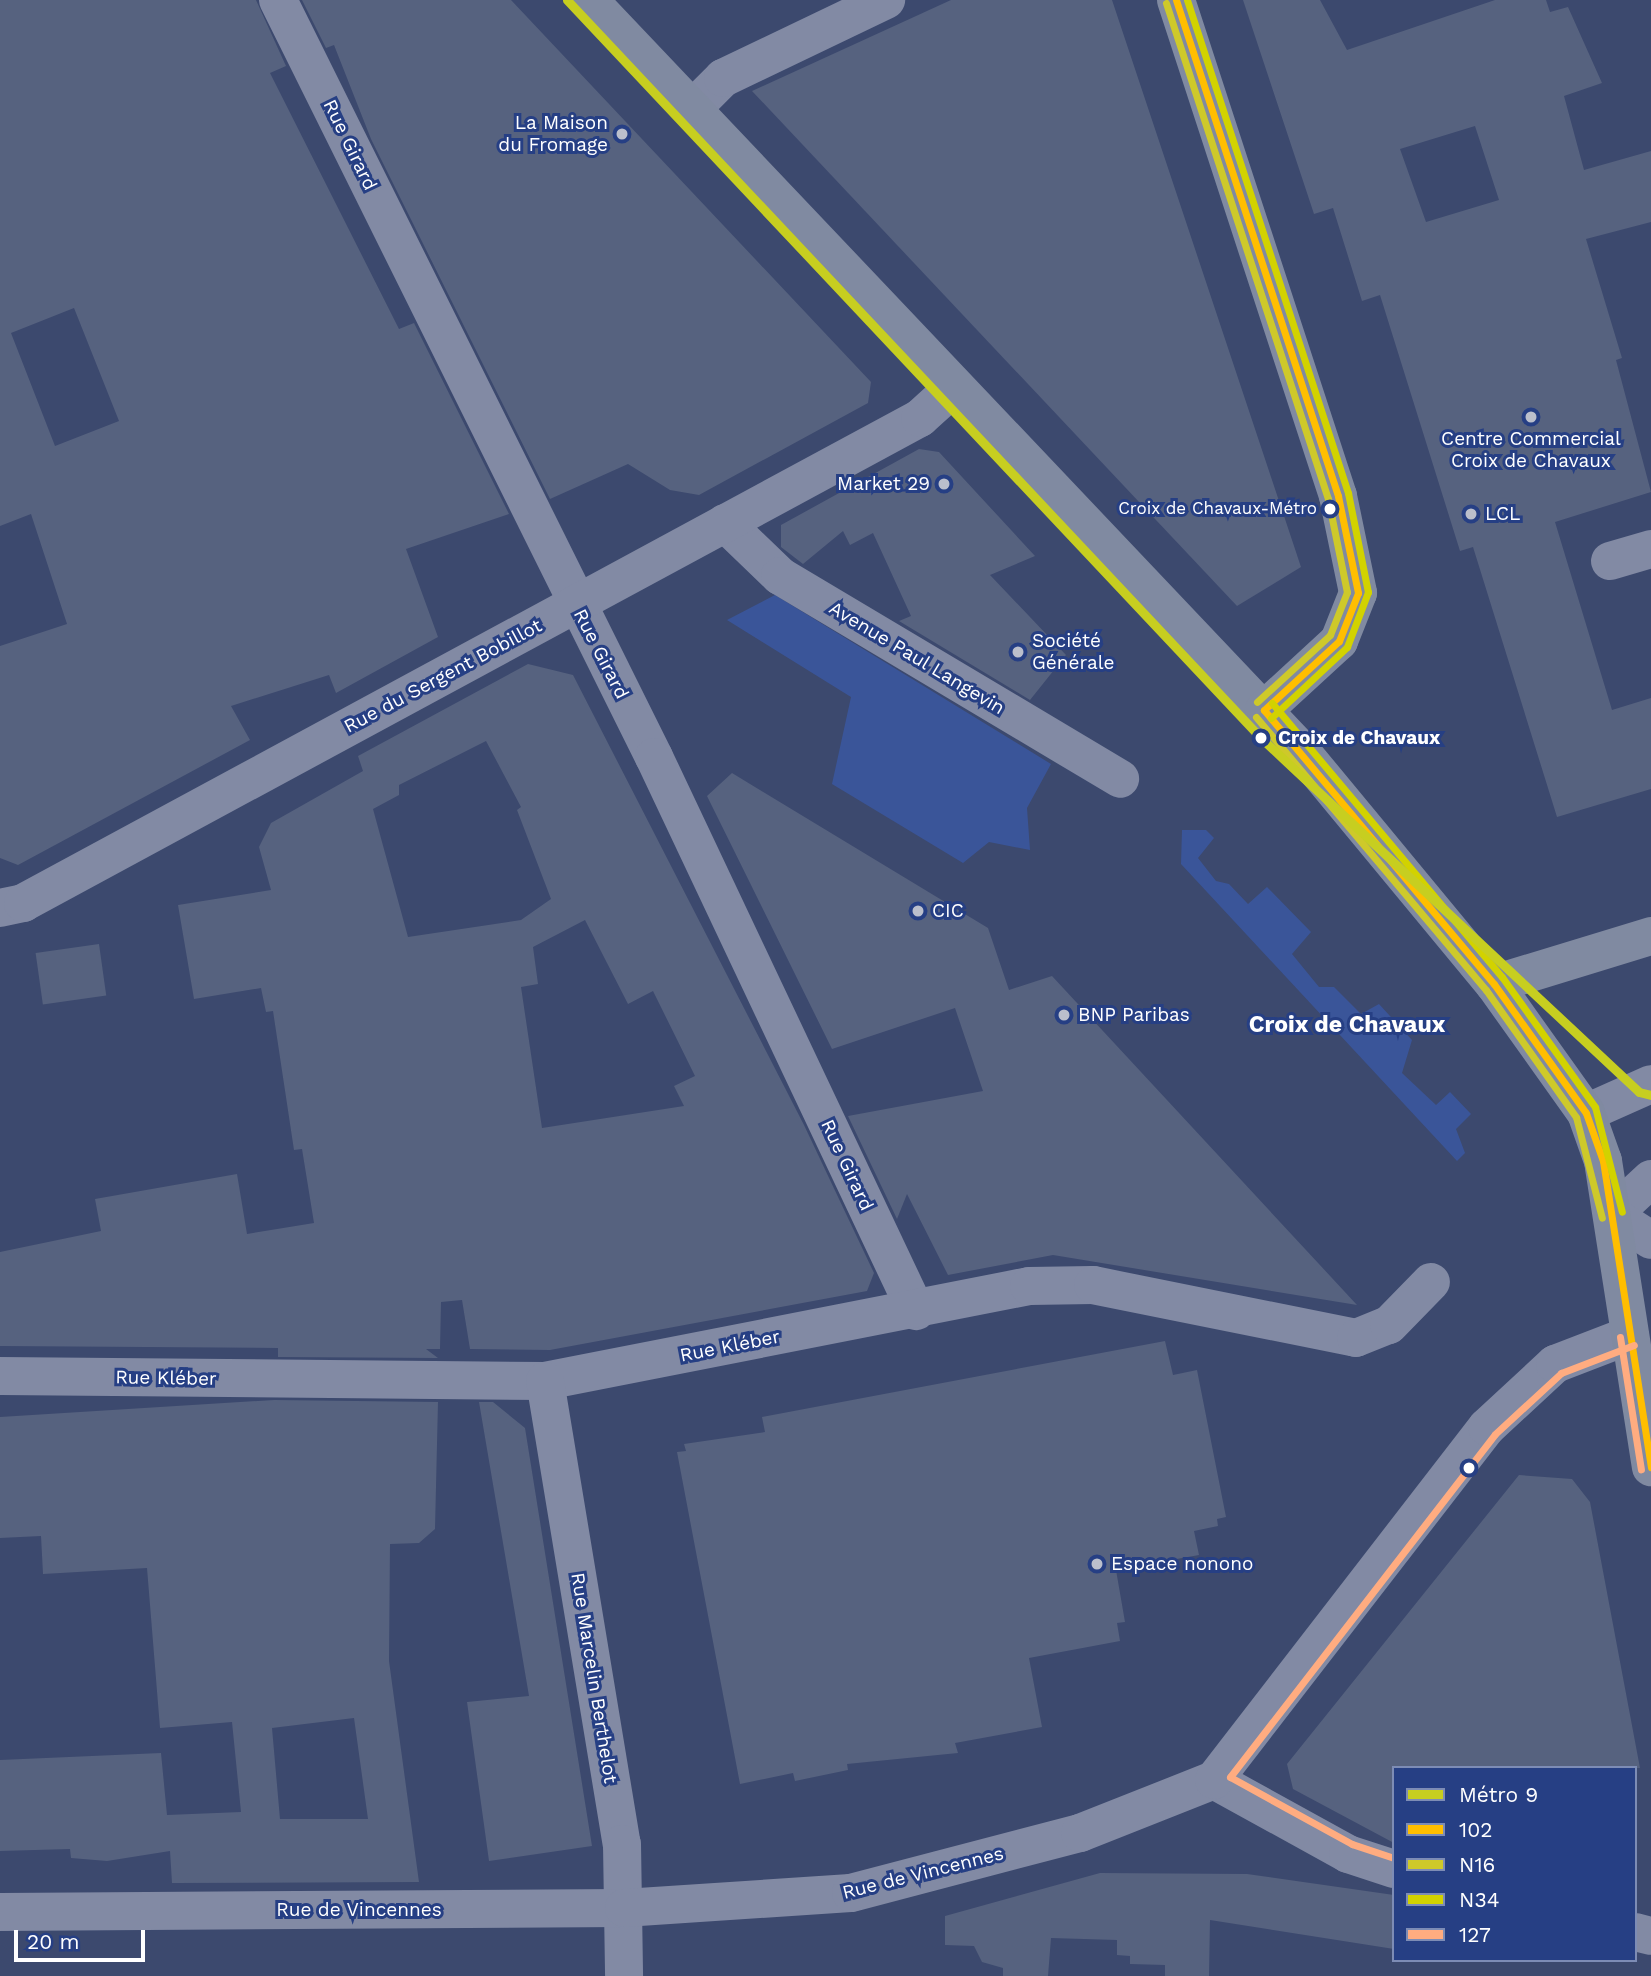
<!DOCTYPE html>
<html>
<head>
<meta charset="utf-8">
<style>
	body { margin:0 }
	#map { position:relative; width:1651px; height:1976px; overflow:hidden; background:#3c496e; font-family:"Work Sans",sans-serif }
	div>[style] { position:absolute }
	.green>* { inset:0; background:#3a5599 }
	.building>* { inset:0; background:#56627f; transform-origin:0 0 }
	.minor>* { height:38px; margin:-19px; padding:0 19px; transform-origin:19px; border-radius:19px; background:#828aa4 }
	.major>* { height:38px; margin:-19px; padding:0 19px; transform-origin:19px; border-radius:19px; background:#808aa1 }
	.bus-1>* { height:7px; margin:-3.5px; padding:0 3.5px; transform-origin:3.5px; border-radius:3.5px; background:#ffbe00 }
	.bus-2>* { height:7px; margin:-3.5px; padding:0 3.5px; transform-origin:3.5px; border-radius:3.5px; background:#cec92a }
	.bus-3>* { height:7px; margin:-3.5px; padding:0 3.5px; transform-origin:3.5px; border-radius:3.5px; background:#d2d200 }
	.bus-4>* { height:7px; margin:-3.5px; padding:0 3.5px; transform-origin:3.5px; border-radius:3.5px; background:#ffac80 }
	.metro-1>* { height:9px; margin:-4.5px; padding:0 4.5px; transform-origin:4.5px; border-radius:4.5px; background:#c7ce20 }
	.dots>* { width:19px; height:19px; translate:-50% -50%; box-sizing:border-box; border:4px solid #263f84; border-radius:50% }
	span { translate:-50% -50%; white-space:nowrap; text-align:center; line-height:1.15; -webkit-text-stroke:6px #263f84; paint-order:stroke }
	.bus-label { font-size:17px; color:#fff }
	.right { translate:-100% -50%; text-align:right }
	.poi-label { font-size:19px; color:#fff }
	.left { translate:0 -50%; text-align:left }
	.street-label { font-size:19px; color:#fff }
	.stop-label { font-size:19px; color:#fff; font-weight:700 }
	.quarter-label { font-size:23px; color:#fff; font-weight:700 }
	.legend { position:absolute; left:1392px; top:1766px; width:245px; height:196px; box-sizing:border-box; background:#263f84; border:2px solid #7d8cb5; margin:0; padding:9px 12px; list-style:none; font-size:21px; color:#fff }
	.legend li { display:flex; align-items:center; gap:14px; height:35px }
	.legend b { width:35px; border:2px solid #7d8cb5 }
	.scale { position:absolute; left:14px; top:1930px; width:131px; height:32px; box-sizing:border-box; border:4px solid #fff; border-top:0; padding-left:9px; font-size:21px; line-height:24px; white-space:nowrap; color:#fff; -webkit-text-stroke:5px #263f84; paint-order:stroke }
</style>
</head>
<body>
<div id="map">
	<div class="green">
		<div style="clip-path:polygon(775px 595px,1051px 764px,1027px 808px,1030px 850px,989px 842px,963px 863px,832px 784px,851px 697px,727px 620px)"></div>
		<div style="clip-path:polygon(1182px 830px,1206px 830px,1214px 838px,1198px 858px,1216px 881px,1229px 884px,1248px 904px,1267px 887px,1311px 932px,1292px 954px,1319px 987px,1334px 987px,1361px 1014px,1379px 1004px,1412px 1040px,1402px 1073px,1436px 1105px,1450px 1092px,1471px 1114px,1456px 1129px,1465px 1153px,1457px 1161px,1181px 864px)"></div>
	</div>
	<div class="building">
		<div style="clip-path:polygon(evenodd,0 0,256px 0,286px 66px,270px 73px,399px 329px,414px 323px,509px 514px,406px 549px,438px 637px,336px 693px,329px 675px,231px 706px,250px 740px,18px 865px,0 858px,0 646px,67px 624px,31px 514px,0 526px,0 0,74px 308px,119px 421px,55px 446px,11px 333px,74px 308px)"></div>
		<div style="clip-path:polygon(302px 0,511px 0,871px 382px,868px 403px,699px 495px,670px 490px,628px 464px,550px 499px,371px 139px,334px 45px,326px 48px)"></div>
		<div style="clip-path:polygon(951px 0,1112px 0,1301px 567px,1237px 606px,752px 91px)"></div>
		<div style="clip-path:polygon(evenodd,1243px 0,1320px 0,1347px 50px,1495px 0,1546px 0,1550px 12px,1568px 7px,1602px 83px,1564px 96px,1584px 170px,1651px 151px,1651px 222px,1586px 239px,1622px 358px,1616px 360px,1651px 492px,1555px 522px,1612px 710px,1651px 698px,1651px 789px,1557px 817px,1473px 547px,1460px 551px,1380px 295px,1362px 301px,1333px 208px,1314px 214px,1243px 0,1475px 126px,1499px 200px,1426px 222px,1400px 149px,1475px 126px)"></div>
		<div style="clip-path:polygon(919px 449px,939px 452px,1035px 556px,990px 575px,1066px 655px,1030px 700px,899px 621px,911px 616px,873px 533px,850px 545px,843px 531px,803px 564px,781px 547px,781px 525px)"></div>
		<div style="clip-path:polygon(evenodd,528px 664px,573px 675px,804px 1125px,874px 1273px,867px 1291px,550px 1350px,470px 1349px,462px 1300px,441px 1302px,440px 1349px,426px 1349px,438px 1358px,278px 1357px,278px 1348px,0 1346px,0 1252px,101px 1231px,95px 1199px,237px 1174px,247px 1234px,314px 1223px,302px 1149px,294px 1150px,273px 1011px,266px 1012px,261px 988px,194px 999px,178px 905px,271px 890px,259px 847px,271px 823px,363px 771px,358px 756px,528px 664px,486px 741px,521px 807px,517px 810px,551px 899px,521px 920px,408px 937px,373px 809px,399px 795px,399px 785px,486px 741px,528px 664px,585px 920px,628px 1004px,653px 991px,695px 1076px,674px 1086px,684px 1106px,542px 1128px,521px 987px,538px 984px,533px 947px,585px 920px)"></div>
		<div style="clip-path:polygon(732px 773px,988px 928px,1009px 990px,1052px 976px,1357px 1305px,1053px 1255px,948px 1275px,907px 1194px,897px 1219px,848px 1116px,983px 1091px,955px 1008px,832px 1049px,707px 796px)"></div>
		<div style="left:99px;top:944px;width:52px;height:64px;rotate:82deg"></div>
		<div style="clip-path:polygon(1165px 1341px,1173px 1375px,1197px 1370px,1226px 1517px,1217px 1519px,1218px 1526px,1194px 1531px,1199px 1555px,1116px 1570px,1125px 1622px,1117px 1623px,1120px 1641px,1029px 1658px,1042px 1727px,955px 1743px,958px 1753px,847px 1764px,848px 1770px,795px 1781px,793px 1773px,740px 1784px,677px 1452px,686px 1451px,684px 1444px,765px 1432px,762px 1417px)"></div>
		<div style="clip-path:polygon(evenodd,274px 1400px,438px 1402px,435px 1529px,419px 1543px,390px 1544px,389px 1661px,419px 1882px,172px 1883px,170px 1851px,107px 1861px,71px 1858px,70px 1849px,0 1851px,0 1760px,161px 1753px,167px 1815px,241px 1812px,232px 1722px,160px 1728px,147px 1568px,43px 1574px,41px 1536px,0 1538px,0 1417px,274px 1400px,354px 1718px,368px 1819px,280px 1819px,272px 1728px,354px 1718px)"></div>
		<div style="clip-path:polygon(479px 1402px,493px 1402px,525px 1428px,592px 1846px,489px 1861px,467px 1702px,529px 1696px)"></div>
		<div style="clip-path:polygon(1519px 1475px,1572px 1479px,1590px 1502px,1640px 1768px,1394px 1768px,1394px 1843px,1293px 1789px,1287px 1764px)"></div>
		<div style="clip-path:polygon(1100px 1873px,1247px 1874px,1394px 1895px,1394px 1949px,1210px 1920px,1209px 1976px,1165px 1976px,1165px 1965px,1130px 1964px,1130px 1956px,1117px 1955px,1117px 1940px,1051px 1938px,1048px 1976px,1003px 1976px,1003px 1968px,982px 1962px,974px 1946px,945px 1945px,945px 1916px)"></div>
	</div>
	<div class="minor">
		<div style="left:278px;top:0;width:845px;rotate:63.59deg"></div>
		<div style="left:654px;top:757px;width:613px;rotate:64.69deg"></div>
		<div style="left:692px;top:109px;width:44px;rotate:-45deg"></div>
		<div style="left:723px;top:78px;width:181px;rotate:-25.6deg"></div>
		<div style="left:725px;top:523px;width:76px;rotate:43.9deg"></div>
		<div style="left:780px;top:576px;width:396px;rotate:30.8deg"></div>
		<div style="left:1610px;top:561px;width:43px;rotate:-16.3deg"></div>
		<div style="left:0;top:908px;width:24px;rotate:-12deg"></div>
		<div style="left:23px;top:903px;width:1020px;rotate:-28.4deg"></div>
		<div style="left:920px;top:418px;width:43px;rotate:-42.2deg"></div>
		<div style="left:1586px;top:1113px;width:71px;rotate:-24deg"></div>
		<div style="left:1612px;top:1215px;width:53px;rotate:-42.7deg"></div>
		<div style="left:1612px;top:1215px;width:46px;rotate:32.7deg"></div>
		<div style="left:0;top:1376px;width:545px;rotate:0.53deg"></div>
		<div style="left:545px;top:1381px;width:493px;rotate:-11.1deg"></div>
		<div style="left:1029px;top:1286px;width:64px;rotate:-0.9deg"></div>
		<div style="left:1093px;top:1285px;width:268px;rotate:11.4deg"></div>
		<div style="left:1356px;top:1338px;width:35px;rotate:-22deg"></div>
		<div style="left:1389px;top:1325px;width:60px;rotate:-45.7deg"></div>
		<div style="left:545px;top:1381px;width:469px;rotate:80.6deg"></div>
		<div style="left:622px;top:1844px;width:132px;rotate:89.1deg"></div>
		<div style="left:1214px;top:1780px;width:153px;rotate:28.9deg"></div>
		<div style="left:1348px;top:1854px;width:48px;rotate:18.1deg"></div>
		<div style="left:0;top:1912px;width:624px;rotate:-0.37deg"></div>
		<div style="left:624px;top:1908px;width:227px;rotate:-3.8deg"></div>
		<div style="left:851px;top:1893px;width:237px;rotate:-14.7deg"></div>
		<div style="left:1080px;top:1833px;width:144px;rotate:-21.6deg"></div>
		<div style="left:1214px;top:1780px;width:446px;rotate:-52.3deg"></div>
		<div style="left:1487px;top:1427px;width:93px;rotate:-42.8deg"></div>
		<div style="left:1555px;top:1364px;width:80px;rotate:-21.1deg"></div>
		<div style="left:1635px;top:1932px;width:16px;rotate:14deg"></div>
	</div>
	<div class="major">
		<div style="left:589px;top:0;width:1028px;rotate:46.5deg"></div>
		<div style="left:1297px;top:746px;width:309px;rotate:50.4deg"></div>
		<div style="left:1494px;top:984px;width:158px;rotate:54.5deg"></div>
		<div style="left:1586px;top:1113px;width:51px;rotate:70.5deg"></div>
		<div style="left:1603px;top:1161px;width:310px;rotate:81.1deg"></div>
		<div style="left:1176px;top:0;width:522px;rotate:71.91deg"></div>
		<div style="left:1338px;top:496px;width:99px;rotate:78.3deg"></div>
		<div style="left:1358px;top:593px;width:52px;rotate:111.6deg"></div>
		<div style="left:1339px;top:641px;width:102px;rotate:137.4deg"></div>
		<div style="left:1494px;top:984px;width:164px;rotate:-17deg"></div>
	</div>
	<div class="bus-1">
		<div style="left:1176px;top:0;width:522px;rotate:71.91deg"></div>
		<div style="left:1338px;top:496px;width:99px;rotate:78.3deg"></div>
		<div style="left:1358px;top:593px;width:52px;rotate:111.6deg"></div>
		<div style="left:1339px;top:641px;width:102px;rotate:137.4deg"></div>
		<div style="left:1264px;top:710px;width:358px;rotate:50deg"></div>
		<div style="left:1494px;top:984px;width:158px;rotate:54.5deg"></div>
		<div style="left:1586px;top:1113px;width:51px;rotate:70.5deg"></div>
		<div style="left:1603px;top:1161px;width:310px;rotate:81.1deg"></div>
	</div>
	<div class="bus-2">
		<div style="left:1166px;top:3px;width:522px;rotate:71.91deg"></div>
		<div style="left:1328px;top:499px;width:95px;rotate:78.5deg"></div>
		<div style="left:1347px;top:592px;width:46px;rotate:111.6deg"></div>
		<div style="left:1330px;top:635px;width:99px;rotate:137.5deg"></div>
		<div style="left:1256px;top:717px;width:357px;rotate:49.9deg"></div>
		<div style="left:1486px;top:990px;width:156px;rotate:54.7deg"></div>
		<div style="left:1576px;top:1117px;width:104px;rotate:75.6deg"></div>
	</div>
	<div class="bus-3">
		<div style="left:1187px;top:0;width:519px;rotate:71.91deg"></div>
		<div style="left:1348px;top:493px;width:101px;rotate:78.6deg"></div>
		<div style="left:1368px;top:592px;width:59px;rotate:110.9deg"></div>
		<div style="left:1347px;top:647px;width:104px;rotate:136.9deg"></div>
		<div style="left:1272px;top:703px;width:358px;rotate:50deg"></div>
		<div style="left:1502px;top:977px;width:160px;rotate:54.4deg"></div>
		<div style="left:1595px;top:1107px;width:108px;rotate:75.6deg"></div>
	</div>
	<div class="bus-4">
		<div style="left:1620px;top:1337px;width:134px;rotate:81deg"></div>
		<div style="left:1394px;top:1858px;width:44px;rotate:-161.6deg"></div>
		<div style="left:1352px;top:1844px;width:139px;rotate:-151.2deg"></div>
		<div style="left:1230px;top:1777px;width:433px;rotate:-52.3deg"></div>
		<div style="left:1495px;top:1434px;width:90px;rotate:-42.7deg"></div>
		<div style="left:1561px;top:1373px;width:78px;rotate:-21deg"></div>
	</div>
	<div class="metro-1">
		<div style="left:567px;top:0;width:1013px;rotate:46.76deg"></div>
		<div style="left:1261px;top:738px;width:518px;rotate:43.12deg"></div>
		<div style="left:1639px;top:1092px;width:12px;rotate:14deg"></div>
	</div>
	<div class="dots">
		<div style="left:622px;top:134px;background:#bbbfcc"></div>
		<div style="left:1531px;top:417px;background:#bbbfcc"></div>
		<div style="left:944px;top:484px;background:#bbbfcc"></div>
		<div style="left:1330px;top:509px;background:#fff"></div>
		<div style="left:1471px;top:514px;background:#bbbfcc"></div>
		<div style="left:1018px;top:652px;background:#bbbfcc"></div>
		<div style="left:1261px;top:738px;background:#fff"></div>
		<div style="left:918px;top:911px;background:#bbbfcc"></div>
		<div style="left:1064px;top:1015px;background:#bbbfcc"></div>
		<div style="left:1469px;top:1468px;background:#fff"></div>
		<div style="left:1097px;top:1564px;background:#bbbfcc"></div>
	</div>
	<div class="bus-label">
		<span class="right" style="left:1317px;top:509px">Croix de Chavaux-Métro</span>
	</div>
	<div class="poi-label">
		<span class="right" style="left:608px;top:134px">La Maison<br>du Fromage</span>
		<span style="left:1531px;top:450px">Centre Commercial<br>Croix de Chavaux</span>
		<span class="right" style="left:930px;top:484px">Market 29</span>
		<span class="left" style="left:1485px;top:514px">LCL</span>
		<span class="left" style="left:1032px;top:652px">Société<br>Générale</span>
		<span class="left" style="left:932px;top:911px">CIC</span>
		<span class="left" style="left:1078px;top:1015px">BNP Paribas</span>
		<span class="left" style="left:1111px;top:1564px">Espace nonono</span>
	</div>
	<div class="street-label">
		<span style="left:350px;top:145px;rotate:64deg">Rue Girard</span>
		<span style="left:601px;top:654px;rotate:63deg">Rue Girard</span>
		<span style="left:917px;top:658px;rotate:31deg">Avenue Paul Langevin</span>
		<span style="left:443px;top:676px;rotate:-28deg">Rue du Sergent Bobillot</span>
		<span style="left:847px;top:1165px;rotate:65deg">Rue Girard</span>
		<span style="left:730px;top:1346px;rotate:-11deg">Rue Kléber</span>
		<span style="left:166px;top:1378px;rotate:1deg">Rue Kléber</span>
		<span style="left:594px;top:1678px;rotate:81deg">Rue Marcelin Berthelot</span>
		<span style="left:923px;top:1873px;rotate:-14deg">Rue de Vincennes</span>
		<span style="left:359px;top:1910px">Rue de Vincennes</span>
	</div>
	<div class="stop-label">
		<span class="left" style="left:1278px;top:738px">Croix de Chavaux</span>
	</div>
	<div class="quarter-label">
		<span style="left:1347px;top:1025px">Croix de Chavaux</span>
	</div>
	<ul class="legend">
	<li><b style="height:9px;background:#c7ce20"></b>Métro 9</li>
	<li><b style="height:9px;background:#ffbe00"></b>102</li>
	<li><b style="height:9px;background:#cec92a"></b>N16</li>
	<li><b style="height:9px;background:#d2d200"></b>N34</li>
	<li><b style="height:9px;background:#ffac80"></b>127</li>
	</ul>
	<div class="scale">20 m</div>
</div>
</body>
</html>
